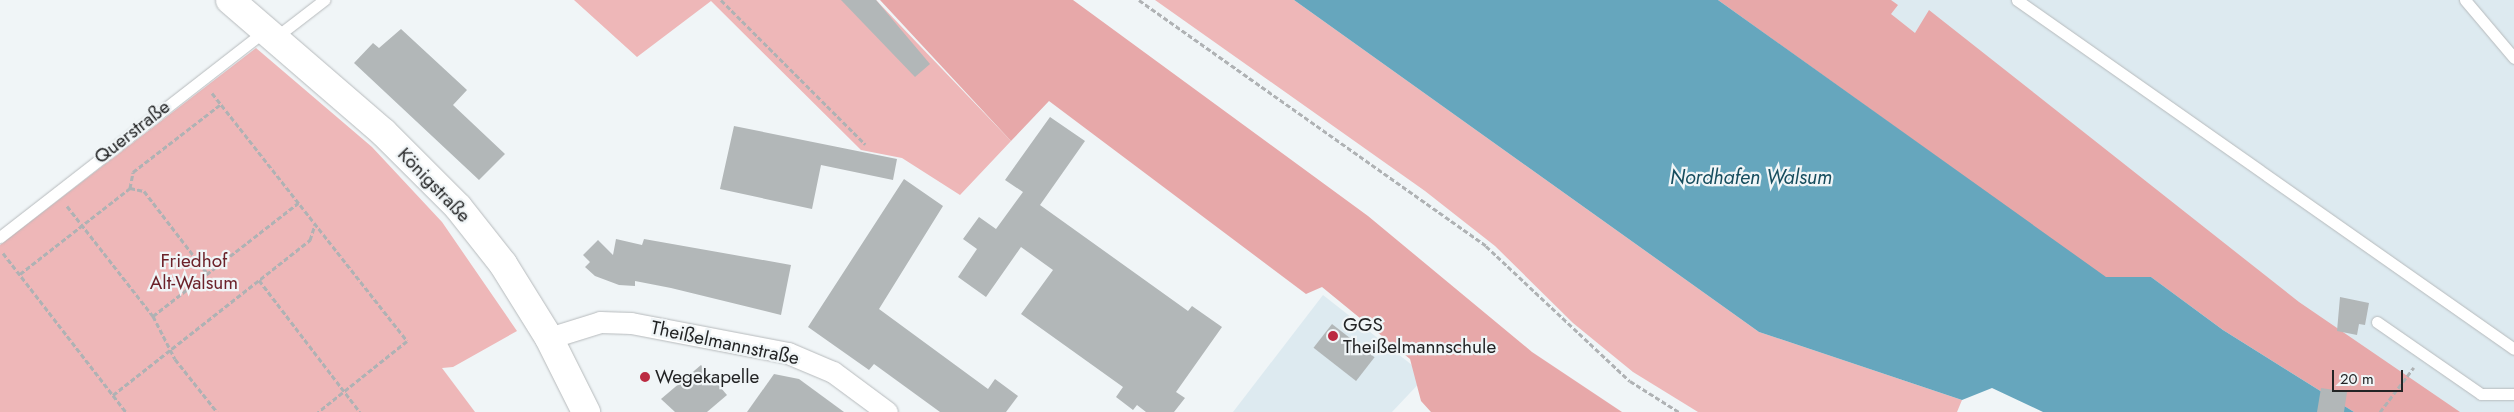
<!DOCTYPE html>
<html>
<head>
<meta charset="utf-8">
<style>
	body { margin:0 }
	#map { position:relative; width:2514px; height:412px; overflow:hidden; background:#f0f5f7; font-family:Jost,sans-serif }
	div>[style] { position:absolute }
	.built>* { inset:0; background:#ddeaf0 }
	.green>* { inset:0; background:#eeb7b8 }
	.forest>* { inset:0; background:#e7a8a9 }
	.water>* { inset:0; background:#66a6bd }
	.building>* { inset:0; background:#b2b7b8; transform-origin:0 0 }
	.path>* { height:3px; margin-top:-1.5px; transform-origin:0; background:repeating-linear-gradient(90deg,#afb2b4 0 5px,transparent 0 7.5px) }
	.roads { filter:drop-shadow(0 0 1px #b6babc) drop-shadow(0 0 1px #b6babc) }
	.lane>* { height:11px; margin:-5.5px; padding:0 5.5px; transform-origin:5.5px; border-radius:5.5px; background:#fff }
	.street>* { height:21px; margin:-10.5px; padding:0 10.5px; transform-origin:10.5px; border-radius:10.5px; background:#fff }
	.secondary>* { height:28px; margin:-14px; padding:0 14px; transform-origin:14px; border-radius:14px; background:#fff }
	.dots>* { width:14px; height:14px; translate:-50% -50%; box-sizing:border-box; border:2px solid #f0f5f7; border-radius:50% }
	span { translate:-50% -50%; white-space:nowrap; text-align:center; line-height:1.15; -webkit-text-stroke:4.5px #f0f5f7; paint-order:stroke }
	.street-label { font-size:19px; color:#232425 }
	.park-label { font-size:19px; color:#6c222a }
	.poi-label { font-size:19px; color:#232425 }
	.left { translate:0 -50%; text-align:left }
	.water-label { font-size:20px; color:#164d5e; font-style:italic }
	.scale { position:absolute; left:2332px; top:370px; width:71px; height:22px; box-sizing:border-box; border:2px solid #232425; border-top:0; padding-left:6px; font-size:15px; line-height:18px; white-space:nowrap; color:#232425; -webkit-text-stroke:4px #f0f5f7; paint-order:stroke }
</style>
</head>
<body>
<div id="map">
	<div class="built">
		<div style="clip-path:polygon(1718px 0,2514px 0,2514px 412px,2354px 412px)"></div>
		<div style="clip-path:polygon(1323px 295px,1426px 376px,1392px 412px,1233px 412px)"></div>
	</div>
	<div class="green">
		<div style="clip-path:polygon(574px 0,876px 0,1011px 141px,960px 195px,902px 158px,861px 150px,711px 1px,637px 57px)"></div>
		<div style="clip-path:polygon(1155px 0,1294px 0,1759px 332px,1962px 400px,1957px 412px,1698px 412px,1633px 372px,1573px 323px,1495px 246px,1425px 191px)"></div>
		<div style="clip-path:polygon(256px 48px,372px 147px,442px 222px,517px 331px,453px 367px,442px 368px,475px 412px,0 412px,0 245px)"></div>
	</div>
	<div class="forest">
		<div style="clip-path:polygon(880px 0,1073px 0,1368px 216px,1532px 352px,1622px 412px,1431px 412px,1421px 401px,1410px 359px,1322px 287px,1306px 294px,1049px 101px,1011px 141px)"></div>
		<div style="clip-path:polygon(1718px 0,1891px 0,1898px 5px,1891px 14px,1915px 33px,1929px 10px,2299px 302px,2460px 412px,2354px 412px,2223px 330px,2151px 277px,2106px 278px)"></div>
	</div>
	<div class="water">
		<div style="clip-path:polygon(1294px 0,1718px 0,2106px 277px,2151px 277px,2223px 330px,2354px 412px,2043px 412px,1992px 388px,1962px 400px,1759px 332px)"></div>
	</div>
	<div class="building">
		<div style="clip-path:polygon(841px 0,876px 0,930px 64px,915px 77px)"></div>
		<div style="clip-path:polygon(401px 29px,467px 90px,453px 105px,505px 154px,479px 180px,354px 63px,373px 43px,379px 48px)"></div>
		<div style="clip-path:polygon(1050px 117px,1085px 141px,1040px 205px,1188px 311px,1192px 306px,1222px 327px,1176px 392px,1185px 398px,1174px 412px,1146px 412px,1137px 405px,1133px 410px,1116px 397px,1123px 387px,1021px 314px,1053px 270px,1021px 247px,986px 297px,958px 277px,977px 249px,963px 239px,979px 217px,996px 229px,1023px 192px,1005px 180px)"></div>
		<div style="clip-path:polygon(734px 126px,897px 159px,893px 180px,821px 165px,812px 209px,720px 189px)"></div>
		<div style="clip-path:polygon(904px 179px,943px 206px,879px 309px,988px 389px,995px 379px,1018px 396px,1006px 412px,940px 412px,874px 364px,869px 370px,808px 327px)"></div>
		<div style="clip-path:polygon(616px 239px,642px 245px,644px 239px,791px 265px,781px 315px,671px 288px,635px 281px,635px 286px,619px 285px,595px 276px,585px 267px,590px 262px,583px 255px,598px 240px,613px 255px)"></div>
		<div style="clip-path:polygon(2340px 297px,2369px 303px,2365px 325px,2359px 324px,2357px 335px,2337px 331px)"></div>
		<div style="left:1332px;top:324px;width:54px;height:30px;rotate:38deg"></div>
		<div style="clip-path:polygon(701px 365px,727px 395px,707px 412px,675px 412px,661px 399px)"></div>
		<div style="clip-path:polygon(774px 374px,799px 379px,844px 412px,747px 412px)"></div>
		<div style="clip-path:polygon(2321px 388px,2347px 392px,2344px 412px,2317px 412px)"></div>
	</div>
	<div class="path">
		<div style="left:721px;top:0;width:204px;rotate:45deg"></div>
		<div style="left:1139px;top:0;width:425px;rotate:35.3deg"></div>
		<div style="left:1486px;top:246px;width:197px;rotate:43.2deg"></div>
		<div style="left:1630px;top:381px;width:58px;rotate:32.3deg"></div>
		<div style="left:212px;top:93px;width:315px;rotate:51.8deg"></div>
		<div style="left:407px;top:341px;width:114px;rotate:141.4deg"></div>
		<div style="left:130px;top:188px;width:14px;rotate:12deg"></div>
		<div style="left:144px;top:191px;width:103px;rotate:52.5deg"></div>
		<div style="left:67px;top:206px;width:140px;rotate:52deg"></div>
		<div style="left:153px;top:316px;width:48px;rotate:62.9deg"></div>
		<div style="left:175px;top:359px;width:68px;rotate:51.6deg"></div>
		<div style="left:3px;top:253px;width:201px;rotate:52.3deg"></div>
		<div style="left:20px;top:274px;width:140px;rotate:-38deg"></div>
		<div style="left:130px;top:188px;width:16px;rotate:-79deg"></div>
		<div style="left:133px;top:172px;width:111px;rotate:-37.7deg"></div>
		<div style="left:259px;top:280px;width:166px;rotate:52.6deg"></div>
		<div style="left:153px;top:316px;width:184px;rotate:-37.9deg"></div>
		<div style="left:113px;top:395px;width:251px;rotate:-38.2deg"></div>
		<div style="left:310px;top:240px;width:16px;rotate:-72deg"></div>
		<div style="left:2380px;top:412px;width:56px;rotate:-52.9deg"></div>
	</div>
	<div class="roads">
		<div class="lane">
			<div style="left:2017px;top:0;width:607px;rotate:35.08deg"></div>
			<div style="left:2465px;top:0;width:76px;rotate:49.8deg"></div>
			<div style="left:276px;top:37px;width:61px;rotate:-37.6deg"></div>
			<div style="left:0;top:237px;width:337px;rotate:-37.9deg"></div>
			<div style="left:2377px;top:322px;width:126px;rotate:34.7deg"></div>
			<div style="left:2481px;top:394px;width:33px"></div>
		</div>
		<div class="street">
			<div style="left:549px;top:338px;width:53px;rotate:-17.4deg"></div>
			<div style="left:600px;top:322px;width:31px;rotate:2deg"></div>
			<div style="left:631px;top:323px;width:160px;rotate:10.8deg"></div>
			<div style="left:788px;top:353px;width:49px;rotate:22.9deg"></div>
			<div style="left:833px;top:372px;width:67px;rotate:36.5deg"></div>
		</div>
		<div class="secondary">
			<div style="left:230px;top:0;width:202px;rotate:40.8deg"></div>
			<div style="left:383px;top:132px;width:106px;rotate:45deg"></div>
			<div style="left:458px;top:207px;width:73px;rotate:51.7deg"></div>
			<div style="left:503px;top:264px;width:87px;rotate:58.1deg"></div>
			<div style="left:549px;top:338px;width:83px;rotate:63.4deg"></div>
		</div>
	</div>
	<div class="dots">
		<div style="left:1333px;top:336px;background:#bb2a41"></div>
		<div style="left:645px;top:377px;background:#bb2a41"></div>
	</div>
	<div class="street-label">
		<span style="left:132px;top:132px;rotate:-38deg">Querstraße</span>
		<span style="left:434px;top:185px;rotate:46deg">Königstraße</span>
		<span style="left:725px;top:343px;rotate:12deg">Theißelmannstraße</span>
	</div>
	<div class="park-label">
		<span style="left:194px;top:272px">Friedhof<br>Alt-Walsum</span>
	</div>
	<div class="poi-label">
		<span class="left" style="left:1343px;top:336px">GGS<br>Theißelmannschule</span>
		<span class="left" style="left:655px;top:377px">Wegekapelle</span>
	</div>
	<div class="water-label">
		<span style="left:1751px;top:177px">Nordhafen Walsum</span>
	</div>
	<div class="scale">20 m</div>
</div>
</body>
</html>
